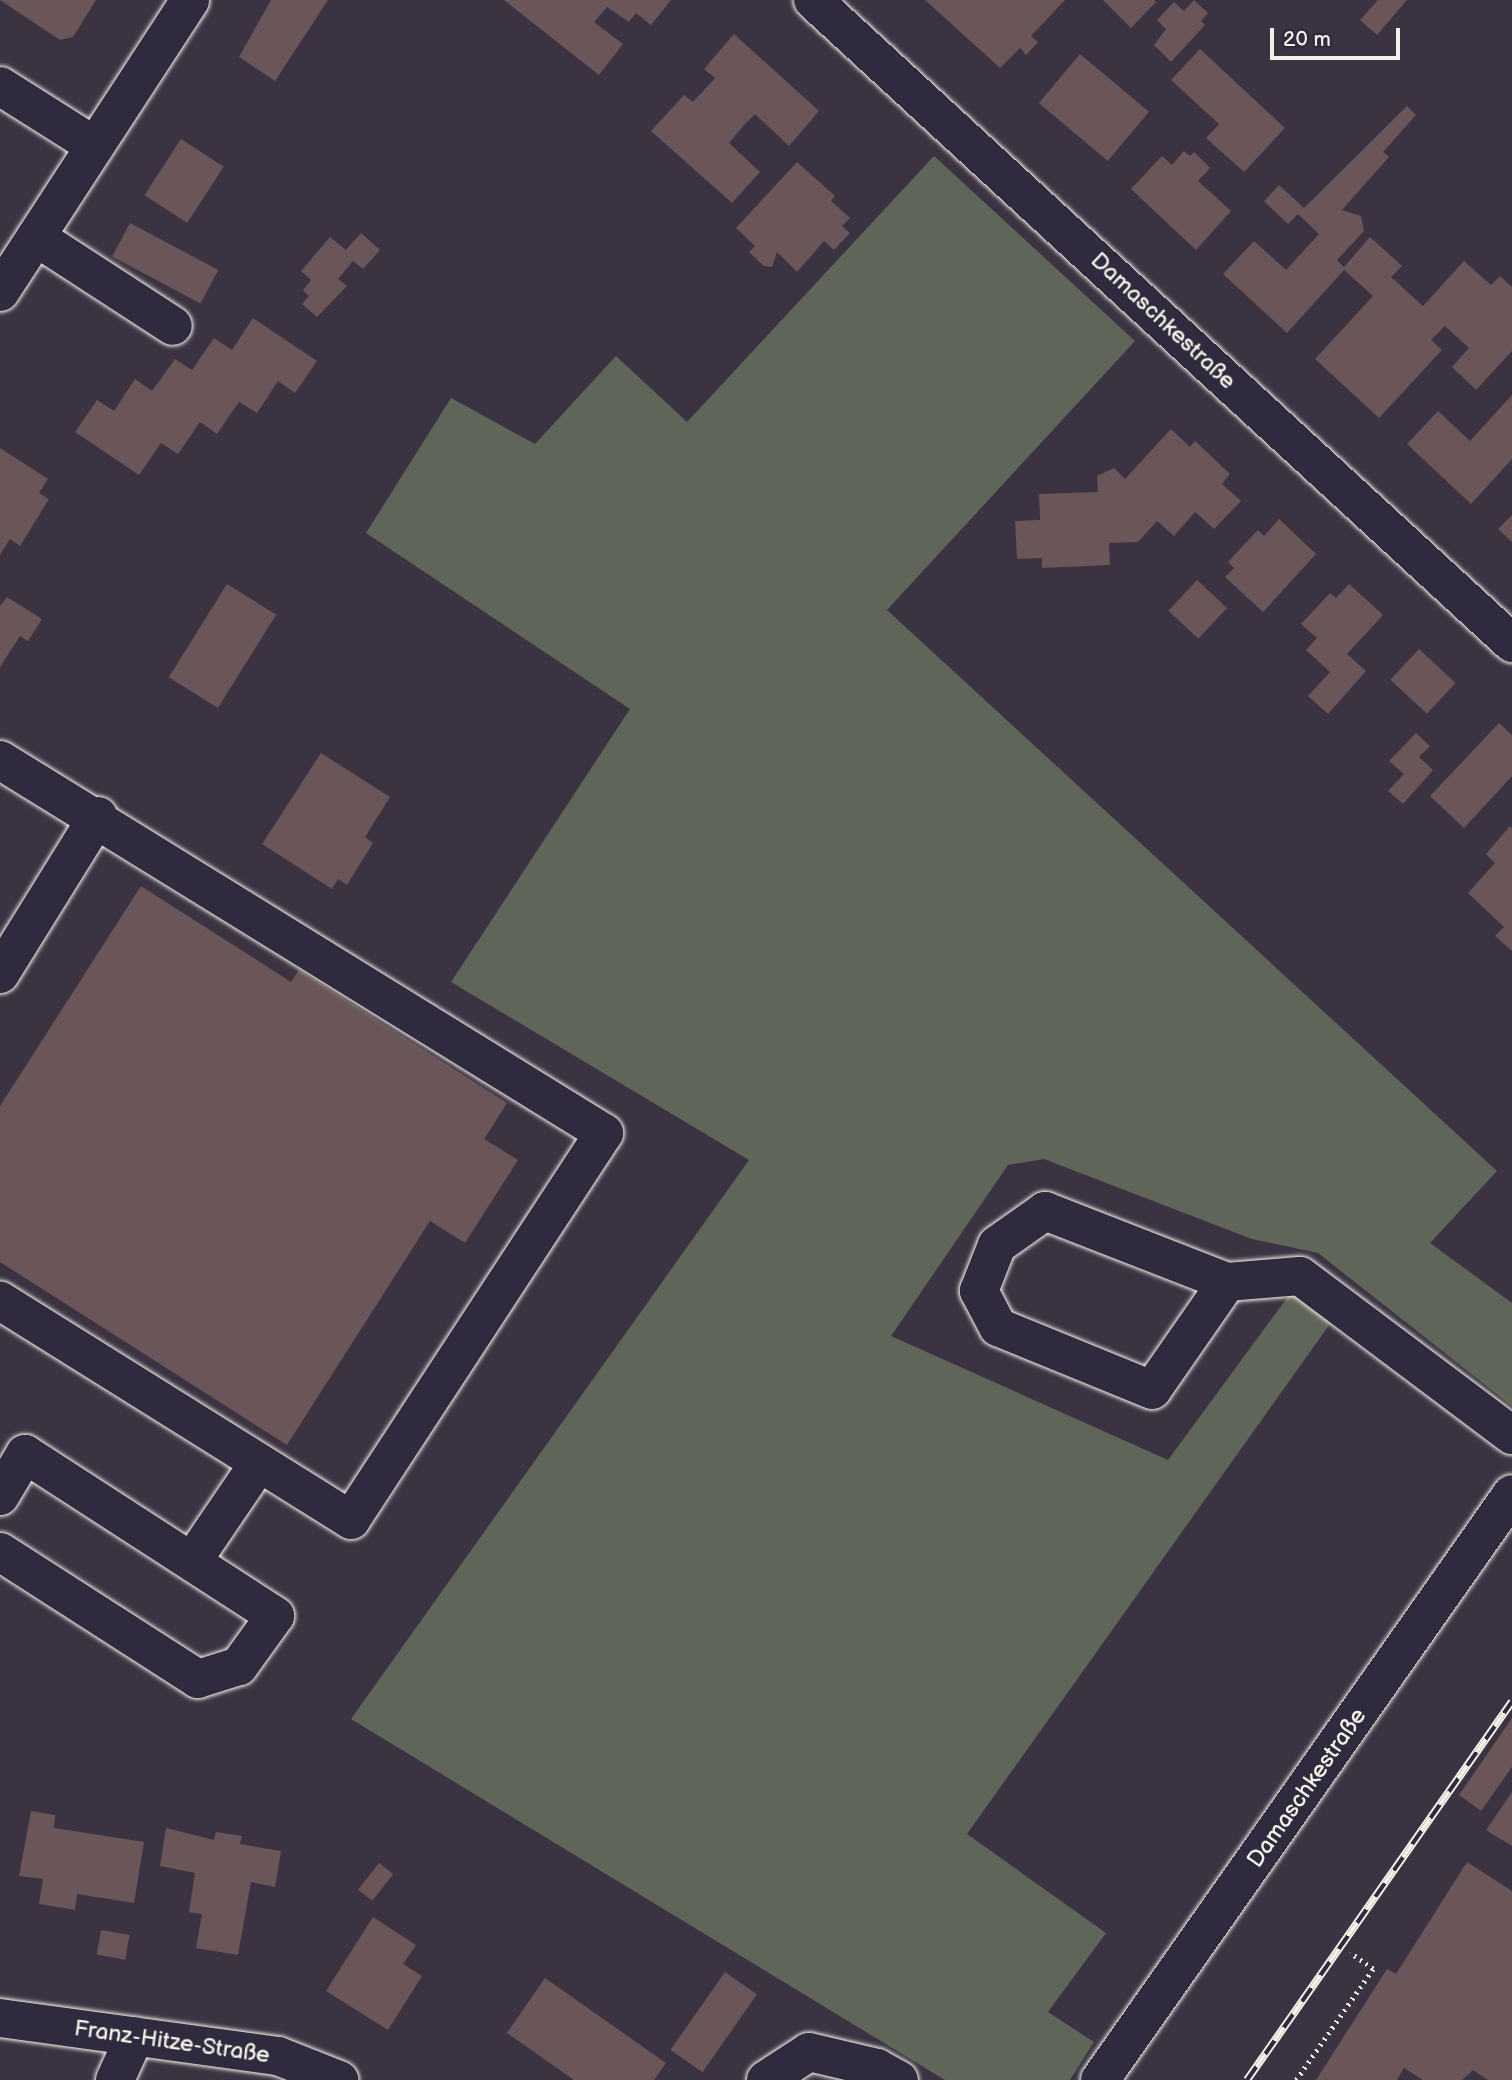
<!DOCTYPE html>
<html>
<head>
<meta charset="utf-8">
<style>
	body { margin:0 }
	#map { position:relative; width:1512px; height:2080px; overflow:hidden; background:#3b3342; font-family:"Balsamiq Sans",sans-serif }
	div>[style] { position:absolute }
	.green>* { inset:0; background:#5f6659 }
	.building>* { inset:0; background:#6a5558; transform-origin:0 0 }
	.path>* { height:4.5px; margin-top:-2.25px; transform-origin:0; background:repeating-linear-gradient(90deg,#f4f1e8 0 2px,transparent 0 7px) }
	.roads { filter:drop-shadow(0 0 2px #f4f1e8) drop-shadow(0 0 2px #f4f1e8) }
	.minor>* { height:38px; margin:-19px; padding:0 19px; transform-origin:19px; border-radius:19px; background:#2f2a3d }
	.rail>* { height:8px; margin-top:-4px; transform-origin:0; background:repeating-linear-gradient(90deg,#2f2a3d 0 16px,#f4f1e8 0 32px); box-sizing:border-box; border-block:2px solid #f4f1e8 }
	span { translate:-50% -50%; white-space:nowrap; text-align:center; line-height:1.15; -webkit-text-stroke:5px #2f2a3d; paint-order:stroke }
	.street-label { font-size:23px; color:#f4f1e8 }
	.scale { position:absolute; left:1270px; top:28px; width:130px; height:32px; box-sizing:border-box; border:4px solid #f4f1e8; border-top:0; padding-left:9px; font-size:21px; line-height:24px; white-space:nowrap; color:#f4f1e8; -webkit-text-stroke:5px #2f2a3d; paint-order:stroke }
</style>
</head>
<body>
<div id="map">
	<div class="green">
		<div style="clip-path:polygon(934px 156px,1135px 341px,887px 610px,1497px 1171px,1430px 1243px,1512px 1303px,1512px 1406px,1318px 1253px,1252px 1239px,1044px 1159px,1008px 1165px,891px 1336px,1168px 1460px,1292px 1291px,1332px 1321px,967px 1834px,1106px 1933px,1048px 2012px,1094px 2042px,1070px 2080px,945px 2080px,351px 1719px,749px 1160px,451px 982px,630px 709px,366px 533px,451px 398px,535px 444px,616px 356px,687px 422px)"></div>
	</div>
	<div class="building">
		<div style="clip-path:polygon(0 0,96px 0,73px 37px,60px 40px)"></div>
		<div style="clip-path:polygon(271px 0,328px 0,275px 81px,239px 57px)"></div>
		<div style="clip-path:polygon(504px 0,671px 0,651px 25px,636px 13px,629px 22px,607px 7px,594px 22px,623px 44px,599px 75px)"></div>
		<div style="clip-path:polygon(925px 0,1065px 0,1031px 36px,1038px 42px,1026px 55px,1020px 48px,1000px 68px)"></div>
		<div style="clip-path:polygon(1103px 0,1154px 0,1156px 2px,1131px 28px)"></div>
		<div style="clip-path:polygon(1194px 0,1208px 13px,1201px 21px,1205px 25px,1171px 62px,1154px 45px,1166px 29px,1157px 20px,1174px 2px,1184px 11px)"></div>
		<div style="clip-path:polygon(1378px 0,1407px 0,1377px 35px,1360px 20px)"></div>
		<div style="clip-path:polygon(734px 34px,819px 111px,789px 146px,755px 114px,744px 125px,729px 143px,760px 172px,732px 203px,651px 131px,684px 95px,693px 102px,715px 78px,704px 69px)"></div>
		<div style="clip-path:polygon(1200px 49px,1285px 128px,1244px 172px,1206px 138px,1219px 124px,1171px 80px)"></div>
		<div style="left:1080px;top:54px;width:90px;height:64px;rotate:40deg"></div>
		<div style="clip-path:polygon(1407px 106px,1416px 115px,1383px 152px,1389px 157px,1342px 210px,1361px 216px,1364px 231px,1337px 260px,1344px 267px,1370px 237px,1402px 266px,1391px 277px,1423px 306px,1464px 261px,1491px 285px,1500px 276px,1512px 287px,1512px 351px,1476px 390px,1452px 367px,1469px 348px,1445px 326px,1431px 340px,1442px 350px,1379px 418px,1315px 359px,1373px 296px,1344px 270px,1287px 333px,1223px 274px,1254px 241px,1286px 270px,1319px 234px,1298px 214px,1288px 224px,1264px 201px,1279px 185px,1304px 208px)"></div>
		<div style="left:181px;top:139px;width:51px;height:67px;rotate:33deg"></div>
		<div style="clip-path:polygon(1184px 151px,1190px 156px,1194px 152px,1210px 168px,1198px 181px,1231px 211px,1196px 250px,1131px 189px,1162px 156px,1172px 165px)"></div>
		<div style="clip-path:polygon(797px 162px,835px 196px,831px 201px,850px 218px,842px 226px,850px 233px,834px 250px,824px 241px,797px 272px,777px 252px,772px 267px,764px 266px,749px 252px,755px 246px,736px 228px)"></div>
		<div style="left:130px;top:223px;width:100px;height:38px;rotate:28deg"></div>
		<div style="clip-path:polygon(361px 233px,380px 250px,363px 269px,353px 261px,338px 279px,347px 286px,317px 317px,302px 304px,309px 296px,303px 290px,311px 280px,301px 271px,330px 237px,346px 250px)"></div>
		<div style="clip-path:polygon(253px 318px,317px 361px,295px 393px,278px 381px,257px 413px,239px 402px,217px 434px,200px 422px,178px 454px,161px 443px,139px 475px,75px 432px,97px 400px,114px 411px,135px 379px,152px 391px,175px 359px,192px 370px,214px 338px,232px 350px)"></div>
		<div style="clip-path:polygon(1512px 395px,1512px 459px,1471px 504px,1407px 444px,1438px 411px,1470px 441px)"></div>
		<div style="clip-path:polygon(1171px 429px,1190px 447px,1195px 441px,1230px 474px,1222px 484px,1241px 501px,1214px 529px,1195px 512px,1174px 536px,1157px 521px,1138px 542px,1109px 543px,1110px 565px,1042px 568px,1042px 558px,1017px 559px,1015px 521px,1040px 520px,1039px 494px,1098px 492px,1097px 476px,1114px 468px,1125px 479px)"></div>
		<div style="clip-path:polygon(0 448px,48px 479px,39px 493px,49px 499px,20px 546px,10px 539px,0 555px)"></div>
		<div style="clip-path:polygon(1512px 515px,1512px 542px,1498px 529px)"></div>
		<div style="clip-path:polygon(1279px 519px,1316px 554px,1263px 612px,1225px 577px,1234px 568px,1228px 562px,1258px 530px,1264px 536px)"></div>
		<div style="left:1197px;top:580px;width:41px;height:42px;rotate:43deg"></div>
		<div style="left:227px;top:584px;width:58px;height:110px;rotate:32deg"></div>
		<div style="clip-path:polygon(1349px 584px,1383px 615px,1347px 654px,1366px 671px,1328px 714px,1308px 696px,1330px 672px,1306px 650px,1317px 638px,1301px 624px,1330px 593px,1336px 598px)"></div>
		<div style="clip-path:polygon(7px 597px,42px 619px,28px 641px,20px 636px,0 667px,0 606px)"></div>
		<div style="left:1419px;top:649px;width:50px;height:42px;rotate:43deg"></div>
		<div style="clip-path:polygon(1499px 723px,1512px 735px,1512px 776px,1464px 828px,1430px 796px)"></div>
		<div style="clip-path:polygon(1416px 733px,1430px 746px,1419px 757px,1433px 770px,1403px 804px,1388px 791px,1404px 774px,1389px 761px)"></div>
		<div style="clip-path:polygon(321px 753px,390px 797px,365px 837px,373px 843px,347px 885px,338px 879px,332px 889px,262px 844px)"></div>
		<div style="clip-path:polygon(1510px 826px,1512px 828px,1512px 951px,1495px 936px,1504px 927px,1468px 893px,1495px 863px,1486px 854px)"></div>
		<div style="clip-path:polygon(141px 886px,291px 982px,299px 970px,507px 1103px,484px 1139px,518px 1160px,465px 1243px,430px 1221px,287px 1445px,0 1262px,0 1106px)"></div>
		<div style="clip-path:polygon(1512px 1718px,1512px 1767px,1481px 1811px,1459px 1795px)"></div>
		<div style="clip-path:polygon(1512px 1792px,1512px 1846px,1486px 1830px)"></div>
		<div style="clip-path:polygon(31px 1811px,55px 1815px,54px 1828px,144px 1842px,134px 1903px,77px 1894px,75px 1910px,39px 1904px,43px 1879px,19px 1876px)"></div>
		<div style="clip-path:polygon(166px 1828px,214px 1840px,216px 1832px,242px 1836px,240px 1844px,281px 1851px,275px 1887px,251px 1882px,238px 1955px,196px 1948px,202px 1914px,189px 1912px,195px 1873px,160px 1866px)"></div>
		<div style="clip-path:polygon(1467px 1862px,1512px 1891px,1512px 2080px,1488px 2080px,1473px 2070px,1462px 2080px,1423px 2080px,1404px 2068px,1397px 2080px,1316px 2080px,1387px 1969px,1396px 1974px)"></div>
		<div style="left:379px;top:1863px;width:18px;height:34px;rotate:38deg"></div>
		<div style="clip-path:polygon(373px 1917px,416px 1945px,403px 1964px,422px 1976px,388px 2030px,326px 1991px)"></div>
		<div style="left:101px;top:1930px;width:29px;height:25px;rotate:10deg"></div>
		<div style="left:725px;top:1972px;width:39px;height:95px;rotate:35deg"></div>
		<div style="clip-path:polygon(545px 1978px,666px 2063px,654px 2080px,574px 2080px,507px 2033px)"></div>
	</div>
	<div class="path">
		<div style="left:1296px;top:2080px;width:135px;rotate:-55.3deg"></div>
		<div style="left:1373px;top:1969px;width:28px;rotate:-145deg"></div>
	</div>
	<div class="roads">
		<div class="minor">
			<div style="left:813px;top:0;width:950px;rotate:42.61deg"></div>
			<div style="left:0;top:86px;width:112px;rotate:32.3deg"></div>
			<div style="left:36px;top:237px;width:163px;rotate:33deg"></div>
			<div style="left:0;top:292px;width:348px;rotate:-56.9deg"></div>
			<div style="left:0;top:760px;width:710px;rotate:31.7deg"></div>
			<div style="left:604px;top:1133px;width:462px;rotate:123.2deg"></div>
			<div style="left:351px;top:1520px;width:414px;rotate:-148deg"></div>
			<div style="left:0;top:974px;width:186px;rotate:-58.2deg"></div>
			<div style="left:1227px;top:1282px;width:131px;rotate:124.8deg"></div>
			<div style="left:1152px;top:1390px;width:166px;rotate:-157.8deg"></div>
			<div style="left:998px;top:1327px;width:41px;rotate:-117.8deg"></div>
			<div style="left:979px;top:1291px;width:49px;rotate:-68.6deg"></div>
			<div style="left:997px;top:1245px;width:59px;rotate:-35.3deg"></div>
			<div style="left:1045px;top:1211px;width:195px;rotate:21.3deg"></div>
			<div style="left:1227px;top:1282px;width:73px;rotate:-4.7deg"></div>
			<div style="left:1300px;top:1276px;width:265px;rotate:36.9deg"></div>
			<div style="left:0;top:1496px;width:49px;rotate:-59.2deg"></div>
			<div style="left:25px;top:1454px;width:298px;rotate:32.9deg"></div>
			<div style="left:275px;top:1616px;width:62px;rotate:125.8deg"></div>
			<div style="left:239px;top:1666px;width:43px;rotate:162.4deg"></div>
			<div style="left:198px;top:1679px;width:235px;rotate:-147.3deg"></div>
			<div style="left:193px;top:1560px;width:117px;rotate:-55.8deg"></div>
			<div style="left:0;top:2018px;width:281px;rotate:7.8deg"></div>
			<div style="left:278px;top:2056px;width:66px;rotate:21.5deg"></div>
			<div style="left:115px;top:2080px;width:48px;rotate:-65.6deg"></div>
			<div style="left:766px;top:2080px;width:51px;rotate:-33.1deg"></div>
			<div style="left:809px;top:2052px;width:70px;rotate:13.2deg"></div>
			<div style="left:877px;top:2068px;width:25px;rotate:29deg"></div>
			<div style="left:1100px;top:2080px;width:716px;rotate:-54.89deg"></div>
		</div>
	</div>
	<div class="rail">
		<div style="left:1247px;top:2080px;width:462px;rotate:-55deg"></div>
	</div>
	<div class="street-label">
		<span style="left:1163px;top:321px;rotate:43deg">Damaschkestraße</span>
		<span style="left:1307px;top:1788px;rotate:-55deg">Damaschkestraße</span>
		<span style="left:172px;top:2042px;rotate:8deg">Franz-Hitze-Straße</span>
	</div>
	<div class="scale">20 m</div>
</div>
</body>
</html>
